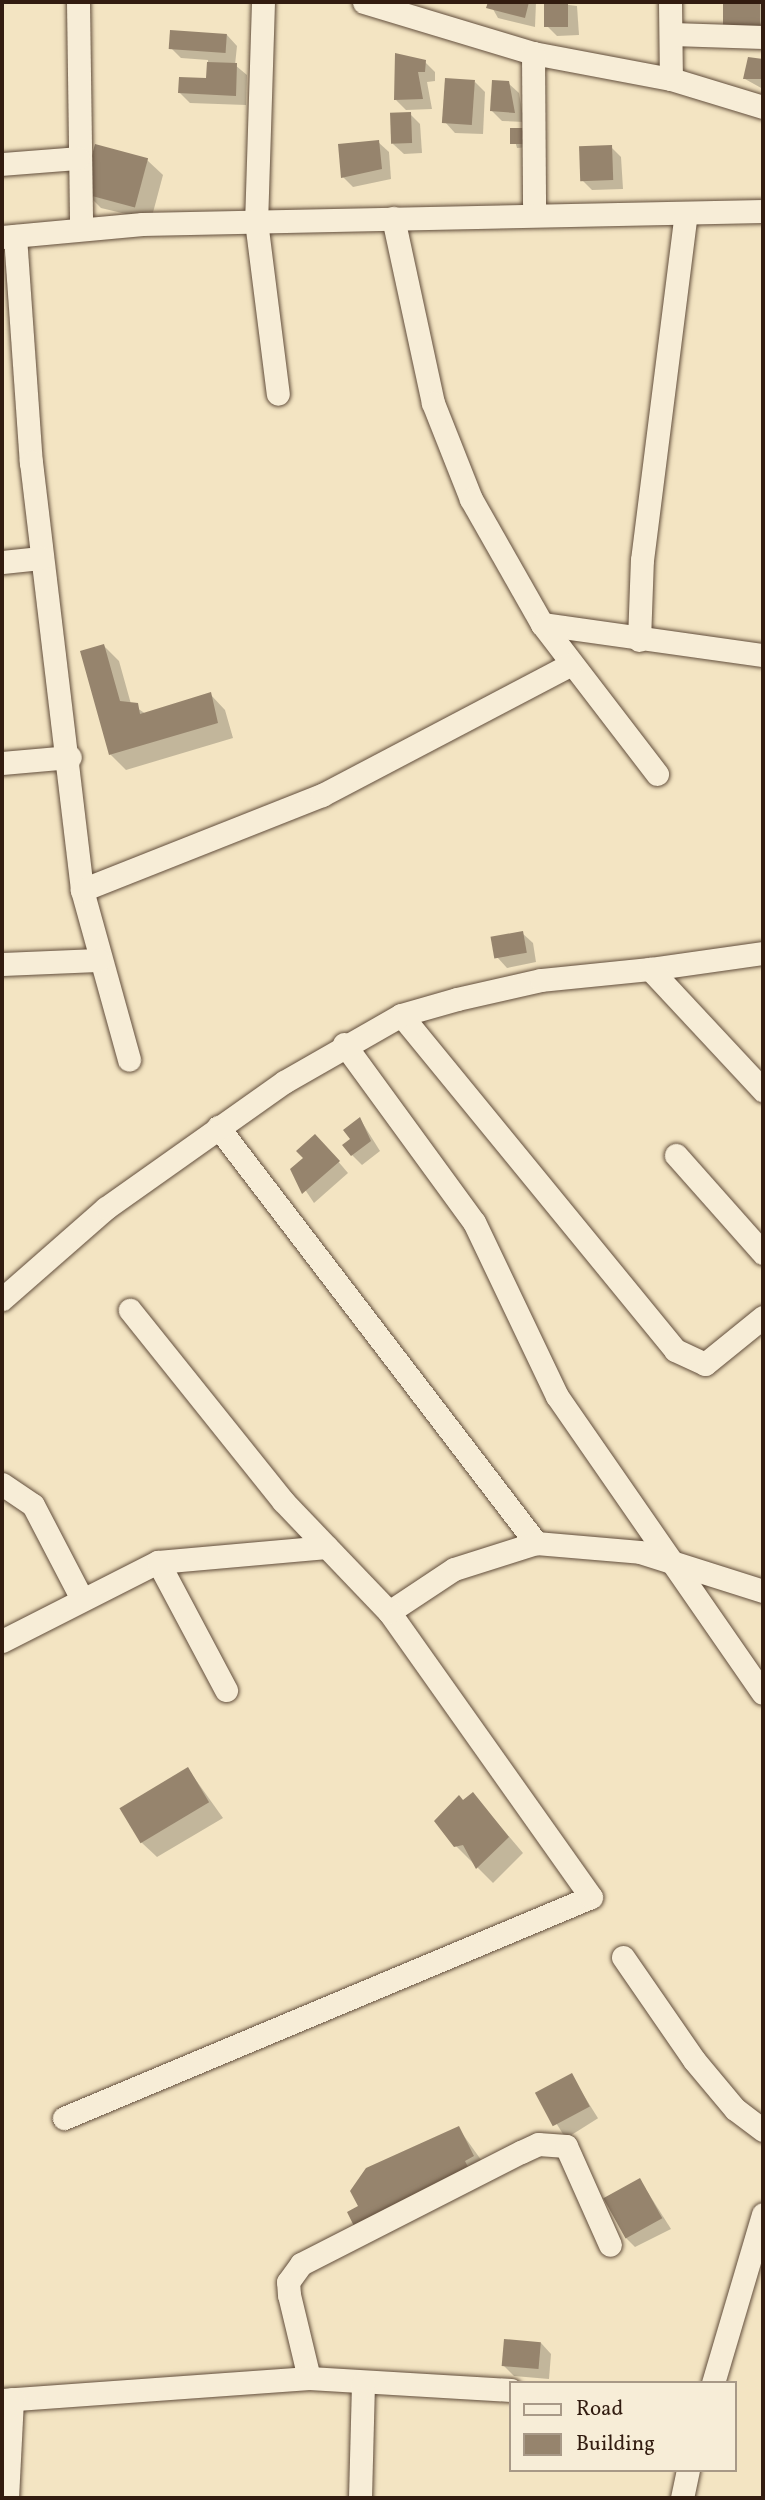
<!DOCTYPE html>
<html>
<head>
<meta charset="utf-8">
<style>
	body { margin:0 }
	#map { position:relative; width:765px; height:2500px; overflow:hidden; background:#f3e4c2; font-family:Vollkorn,serif }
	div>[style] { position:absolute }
	.shadow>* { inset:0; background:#0003; transform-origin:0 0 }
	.building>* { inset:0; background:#96846d; transform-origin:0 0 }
	.roads { filter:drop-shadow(0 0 2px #624e3c) drop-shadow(0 0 2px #624e3c) }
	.minor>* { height:23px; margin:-11.5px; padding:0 11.5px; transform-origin:11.5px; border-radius:11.5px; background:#f7edd7 }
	span { translate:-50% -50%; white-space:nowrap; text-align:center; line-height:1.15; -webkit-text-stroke:6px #f7edd7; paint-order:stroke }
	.frame { position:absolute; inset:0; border:4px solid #321c10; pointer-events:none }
	.legend { position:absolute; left:509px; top:2381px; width:228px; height:91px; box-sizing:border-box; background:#f7edd7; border:2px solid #a89987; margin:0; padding:9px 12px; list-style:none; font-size:21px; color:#321c10 }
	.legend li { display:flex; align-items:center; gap:14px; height:35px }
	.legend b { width:35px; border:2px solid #a89987 }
</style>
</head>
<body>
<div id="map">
	<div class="shadow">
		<div style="clip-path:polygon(489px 2px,536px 2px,535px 27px,498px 18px)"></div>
		<div style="clip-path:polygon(546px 2px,577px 6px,579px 35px,557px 36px,547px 26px)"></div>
		<div style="clip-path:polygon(725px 2px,763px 2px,763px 39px,725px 30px)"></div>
		<div style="clip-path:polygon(227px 35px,237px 46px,235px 65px,247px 75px,246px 105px,190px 103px,180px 93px,208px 80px,208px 60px,181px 58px,171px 48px)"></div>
		<div style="clip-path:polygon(749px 59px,763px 61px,763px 89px,745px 79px)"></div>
		<div style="clip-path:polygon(425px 62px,435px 72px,435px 81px,427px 82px,432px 109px,406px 110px,396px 100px)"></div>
		<div style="clip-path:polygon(475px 82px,485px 92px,483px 134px,455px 133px,445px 122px)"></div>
		<div style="clip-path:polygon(508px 83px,519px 93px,524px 122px,502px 121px,492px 111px)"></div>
		<div style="clip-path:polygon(410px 114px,420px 124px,422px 153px,404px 154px,393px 144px)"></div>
		<div style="clip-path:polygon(512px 130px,531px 147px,517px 148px)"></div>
		<div style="clip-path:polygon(378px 142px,389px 152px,391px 179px,353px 187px,343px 177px)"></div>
		<div style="clip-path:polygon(611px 147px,621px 157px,623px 189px,592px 190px,582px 180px)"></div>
		<div style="clip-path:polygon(147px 160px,163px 175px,151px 220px,101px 208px,86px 193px)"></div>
		<div style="clip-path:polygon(104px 646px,119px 661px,131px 704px,146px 714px,210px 694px,225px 710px,233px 738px,126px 770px,110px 754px)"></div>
		<div style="clip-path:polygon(522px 933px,533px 943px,536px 962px,507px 968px,497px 957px)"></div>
		<div style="clip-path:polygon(360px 1119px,380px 1151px,362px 1165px,352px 1155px)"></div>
		<div style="clip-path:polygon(325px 1146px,348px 1173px,314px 1203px,292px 1170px)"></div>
		<div style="clip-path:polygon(188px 1769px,223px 1818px,157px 1857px,141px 1842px)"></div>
		<div style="clip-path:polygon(473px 1794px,523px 1853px,493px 1883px,456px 1846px,463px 1802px)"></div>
		<div style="left:571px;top:2075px;width:51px;height:38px;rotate:58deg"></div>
		<div style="clip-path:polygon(459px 2129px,489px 2171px,360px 2207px,367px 2169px)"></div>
		<div style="clip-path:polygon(640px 2180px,671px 2229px,635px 2247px,625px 2237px)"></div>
		<div style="clip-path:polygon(541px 2343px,551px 2354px,549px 2379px,514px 2376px,504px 2366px)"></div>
	</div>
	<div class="building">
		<div style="clip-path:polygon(488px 2px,529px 2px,525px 18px,486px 8px)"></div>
		<div style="left:544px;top:2px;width:24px;height:25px"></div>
		<div style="left:723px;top:2px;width:37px;height:29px"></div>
		<div style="left:170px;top:30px;width:57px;height:19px;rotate:4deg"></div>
		<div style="clip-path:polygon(395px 53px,426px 60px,425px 72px,418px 72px,423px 99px,394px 100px)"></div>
		<div style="clip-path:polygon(748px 57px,763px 59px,763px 79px,743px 79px)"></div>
		<div style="clip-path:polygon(207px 62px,237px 63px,236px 96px,178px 93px,179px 77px,206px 78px)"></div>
		<div style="left:445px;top:78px;width:30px;height:45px;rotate:4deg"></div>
		<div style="clip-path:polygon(492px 80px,509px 81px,515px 113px,490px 111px)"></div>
		<div style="left:411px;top:112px;width:31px;height:21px;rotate:88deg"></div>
		<div style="left:510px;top:128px;width:16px;height:16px"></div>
		<div style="clip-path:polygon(379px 140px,382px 169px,341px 178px,338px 144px)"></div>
		<div style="left:95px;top:144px;width:55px;height:51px;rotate:15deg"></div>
		<div style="left:612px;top:145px;width:35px;height:33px;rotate:88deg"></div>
		<div style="clip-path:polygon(104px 644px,120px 701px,138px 703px,140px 714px,211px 692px,218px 723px,109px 755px,80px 651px)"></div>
		<div style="left:523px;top:931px;width:22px;height:33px;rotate:80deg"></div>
		<div style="clip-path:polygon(360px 1117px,371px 1141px,351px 1156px,342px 1145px,350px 1139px,343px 1130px)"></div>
		<div style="clip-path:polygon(315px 1134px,340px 1161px,302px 1194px,290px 1169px,303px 1158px,296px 1151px)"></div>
		<div style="left:188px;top:1767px;width:41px;height:80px;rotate:59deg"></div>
		<div style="clip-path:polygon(473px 1792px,509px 1837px,476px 1869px,463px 1845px,454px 1847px,434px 1821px,459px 1795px,463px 1800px)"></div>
		<div style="left:572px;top:2073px;width:38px;height:42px;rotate:62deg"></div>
		<div style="clip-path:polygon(459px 2126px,474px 2156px,465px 2161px,468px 2167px,354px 2226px,347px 2212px,358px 2206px,350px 2191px,366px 2168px)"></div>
		<div style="left:640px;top:2178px;width:46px;height:42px;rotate:61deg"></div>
		<div style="left:504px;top:2339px;width:37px;height:27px;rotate:5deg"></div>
	</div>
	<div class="roads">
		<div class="minor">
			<div style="left:78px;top:2px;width:227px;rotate:89.2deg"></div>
			<div style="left:263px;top:2px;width:219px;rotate:91.8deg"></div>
			<div style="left:256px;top:221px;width:174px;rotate:82.8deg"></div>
			<div style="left:364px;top:2px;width:177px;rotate:16.8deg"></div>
			<div style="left:533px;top:53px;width:140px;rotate:10.7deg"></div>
			<div style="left:671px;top:79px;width:96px;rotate:16.9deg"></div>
			<div style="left:670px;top:2px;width:77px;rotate:89.3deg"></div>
			<div style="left:672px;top:34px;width:91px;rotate:1.9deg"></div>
			<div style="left:533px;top:53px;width:162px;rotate:89.6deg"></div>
			<div style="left:2px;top:164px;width:76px;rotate:-4.5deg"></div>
			<div style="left:393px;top:218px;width:189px;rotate:77.8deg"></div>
			<div style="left:433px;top:403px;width:103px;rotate:68.4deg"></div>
			<div style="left:471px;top:499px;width:144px;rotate:60.4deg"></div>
			<div style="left:542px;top:624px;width:189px;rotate:52.5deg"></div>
			<div style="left:15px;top:236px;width:227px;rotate:86deg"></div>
			<div style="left:31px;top:462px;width:431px;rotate:83.2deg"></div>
			<div style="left:82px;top:890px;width:176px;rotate:74.5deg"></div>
			<div style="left:2px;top:237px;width:141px;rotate:-5.3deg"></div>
			<div style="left:142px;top:224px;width:621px;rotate:-1.2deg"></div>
			<div style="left:2px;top:562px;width:39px;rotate:-6deg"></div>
			<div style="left:542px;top:624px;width:223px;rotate:8deg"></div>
			<div style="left:639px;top:640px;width:80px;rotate:-87.9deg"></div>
			<div style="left:642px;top:560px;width:345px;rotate:-82.8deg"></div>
			<div style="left:2px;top:763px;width:68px;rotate:-5deg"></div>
			<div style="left:82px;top:890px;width:258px;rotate:-21.6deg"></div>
			<div style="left:322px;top:795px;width:281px;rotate:-27.7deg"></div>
			<div style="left:2px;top:964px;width:96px;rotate:-2.4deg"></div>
			<div style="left:650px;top:969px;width:114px;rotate:-8.1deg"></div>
			<div style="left:401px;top:1015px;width:433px;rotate:50.7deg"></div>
			<div style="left:675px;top:1350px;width:33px;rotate:25deg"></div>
			<div style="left:705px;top:1364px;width:75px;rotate:-39deg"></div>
			<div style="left:344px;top:1044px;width:220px;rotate:53.9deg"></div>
			<div style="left:474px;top:1222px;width:193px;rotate:64.5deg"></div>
			<div style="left:557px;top:1396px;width:361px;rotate:55.3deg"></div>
			<div style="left:218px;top:1127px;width:524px;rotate:52.6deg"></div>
			<div style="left:676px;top:1155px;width:131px;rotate:48.4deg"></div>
			<div style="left:2px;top:1299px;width:138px;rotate:-41.2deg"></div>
			<div style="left:106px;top:1208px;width:218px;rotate:-35.3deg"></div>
			<div style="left:284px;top:1082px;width:135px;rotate:-29.8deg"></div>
			<div style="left:401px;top:1015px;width:58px;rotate:-15.9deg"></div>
			<div style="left:457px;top:999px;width:86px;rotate:-12.7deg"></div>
			<div style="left:541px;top:980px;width:110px;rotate:-5.8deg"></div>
			<div style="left:650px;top:969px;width:166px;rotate:47deg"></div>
			<div style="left:2px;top:1484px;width:37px;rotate:34deg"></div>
			<div style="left:33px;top:1505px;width:106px;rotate:62.5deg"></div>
			<div style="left:158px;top:1562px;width:145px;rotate:62deg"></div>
			<div style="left:389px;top:1612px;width:78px;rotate:-33.5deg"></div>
			<div style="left:454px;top:1569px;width:86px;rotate:-17.6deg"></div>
			<div style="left:536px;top:1543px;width:104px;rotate:4.9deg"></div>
			<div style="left:640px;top:1552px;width:129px;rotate:17.6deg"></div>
			<div style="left:2px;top:1641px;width:175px;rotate:-26.9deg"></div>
			<div style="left:158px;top:1562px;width:169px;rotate:-5.1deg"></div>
			<div style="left:623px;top:1957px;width:125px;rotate:55.4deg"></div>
			<div style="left:694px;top:2060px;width:64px;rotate:50.1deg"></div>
			<div style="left:735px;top:2109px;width:35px;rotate:37deg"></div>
			<div style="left:64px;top:2118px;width:571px;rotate:-22.75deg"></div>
			<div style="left:591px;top:1897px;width:349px;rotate:-125.3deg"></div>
			<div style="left:389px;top:1612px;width:153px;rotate:-133.7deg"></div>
			<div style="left:283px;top:1501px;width:245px;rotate:-128.7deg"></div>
			<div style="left:309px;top:2378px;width:85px;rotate:-103.5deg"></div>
			<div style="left:289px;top:2295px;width:13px;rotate:-94deg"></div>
			<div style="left:288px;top:2282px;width:22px;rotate:-54deg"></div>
			<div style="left:301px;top:2264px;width:247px;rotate:-27deg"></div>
			<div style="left:521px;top:2152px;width:19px;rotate:-25deg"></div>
			<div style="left:538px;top:2144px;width:28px;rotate:4deg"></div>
			<div style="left:566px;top:2146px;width:108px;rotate:66deg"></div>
			<div style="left:713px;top:2383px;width:176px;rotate:-73.5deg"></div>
			<div style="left:2px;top:2400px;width:308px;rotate:-4.1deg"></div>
			<div style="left:309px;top:2378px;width:202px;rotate:3.4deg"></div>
			<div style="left:7px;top:2498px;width:99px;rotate:-87.1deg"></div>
			<div style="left:360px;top:2498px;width:115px;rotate:-88.5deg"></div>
			<div style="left:682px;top:2498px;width:29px;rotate:-78deg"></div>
		</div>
	</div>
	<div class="frame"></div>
	<ul class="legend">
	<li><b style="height:9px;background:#f7edd7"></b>Road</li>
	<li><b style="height:19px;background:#96846d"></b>Building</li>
	</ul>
</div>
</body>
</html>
